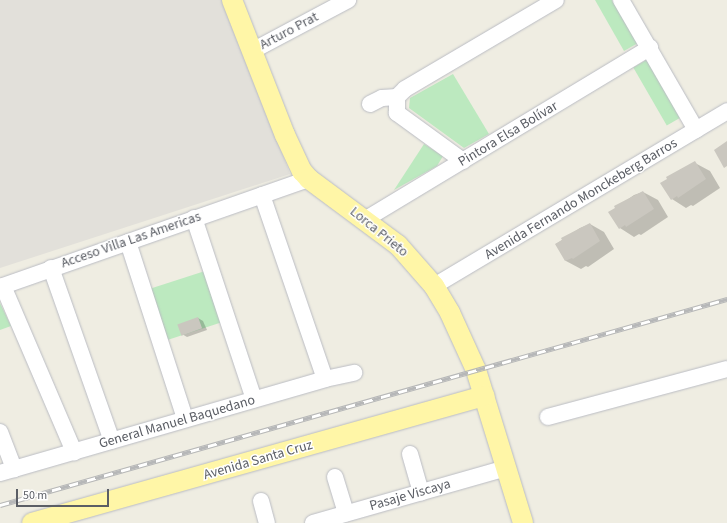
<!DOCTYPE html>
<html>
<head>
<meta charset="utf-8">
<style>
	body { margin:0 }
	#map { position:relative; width:727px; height:523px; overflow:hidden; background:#efede2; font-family:"Source Sans 3",sans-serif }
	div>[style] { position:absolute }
	.industrial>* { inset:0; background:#e2e0da }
	.green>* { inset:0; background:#bce9bf; transform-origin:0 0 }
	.shadow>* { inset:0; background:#0003 }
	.building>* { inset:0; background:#cac7bf; transform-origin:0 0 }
	.roads { filter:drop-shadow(0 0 1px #babcc3) drop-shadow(0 0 1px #babcc3) }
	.minor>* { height:16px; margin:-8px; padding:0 8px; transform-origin:8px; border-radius:8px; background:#fff }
	.major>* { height:20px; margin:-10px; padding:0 10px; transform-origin:10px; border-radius:10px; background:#fff6a7 }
	.rail>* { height:4.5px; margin-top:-2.25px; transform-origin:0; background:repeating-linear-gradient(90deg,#fff 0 9px,#b6b7b8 0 18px); box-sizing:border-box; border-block:1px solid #b6b7b8 }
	span { translate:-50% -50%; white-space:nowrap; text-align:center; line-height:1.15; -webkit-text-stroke:3px #fff; paint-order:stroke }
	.street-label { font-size:14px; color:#5b5e65 }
	.scale { position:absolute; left:16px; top:489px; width:93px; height:18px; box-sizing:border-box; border:2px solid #5b5e65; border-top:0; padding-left:5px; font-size:12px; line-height:14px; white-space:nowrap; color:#5b5e65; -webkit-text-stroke:3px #fff; paint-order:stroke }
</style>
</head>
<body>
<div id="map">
	<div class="industrial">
		<div style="clip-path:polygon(0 0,223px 0,290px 174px,0 268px)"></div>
	</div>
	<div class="green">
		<div style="clip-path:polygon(595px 0,612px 0,638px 43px,624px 51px)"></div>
		<div style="left:648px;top:59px;width:67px;height:17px;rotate:60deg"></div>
		<div style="clip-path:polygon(453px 74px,489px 134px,464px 148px,409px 108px,410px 98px)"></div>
		<div style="clip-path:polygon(424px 144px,443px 156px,437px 166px,394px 190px)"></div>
		<div style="left:205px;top:271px;width:54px;height:57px;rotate:72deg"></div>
		<div style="clip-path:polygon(0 303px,11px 326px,0 330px)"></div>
	</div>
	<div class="shadow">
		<div style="clip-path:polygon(695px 163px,710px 171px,720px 188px,693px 206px,691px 205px,686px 208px,672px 199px)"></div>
		<div style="clip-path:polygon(643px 192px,658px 200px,668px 217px,641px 235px,639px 234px,634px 237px,620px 228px,610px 212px,634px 195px)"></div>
		<div style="clip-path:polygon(590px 224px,604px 232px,614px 249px,588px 267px,586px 266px,581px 269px,566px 261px,556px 244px,580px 228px)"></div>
		<div style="clip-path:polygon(198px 318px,203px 321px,207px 330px,187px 337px,182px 334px)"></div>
	</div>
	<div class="building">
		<div style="clip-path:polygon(727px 141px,727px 166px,724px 168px,714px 150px)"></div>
		<div style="clip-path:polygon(695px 161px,706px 179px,678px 198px,677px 196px,671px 200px,660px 183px,667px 179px,666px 177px)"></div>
		<div style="clip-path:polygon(643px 191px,654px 209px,626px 227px,625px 225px,619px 229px,608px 212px,615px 208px,614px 206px)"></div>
		<div style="clip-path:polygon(590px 223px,600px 241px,573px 259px,572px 258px,565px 261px,555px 244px,562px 240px,561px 238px)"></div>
		<div style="left:198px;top:317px;width:12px;height:22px;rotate:70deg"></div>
	</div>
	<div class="roads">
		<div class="minor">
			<div style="left:621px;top:0;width:150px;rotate:60deg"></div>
			<div style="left:252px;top:51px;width:109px;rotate:-28deg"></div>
			<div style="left:370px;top:104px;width:13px;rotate:-27deg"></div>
			<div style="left:382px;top:98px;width:15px;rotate:-4deg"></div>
			<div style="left:463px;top:161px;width:82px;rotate:-144deg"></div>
			<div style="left:397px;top:113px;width:16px;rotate:-90deg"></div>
			<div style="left:397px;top:97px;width:11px;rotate:-45deg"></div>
			<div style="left:405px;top:89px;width:175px;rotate:-30.5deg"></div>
			<div style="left:262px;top:195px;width:194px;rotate:71.1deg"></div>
			<div style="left:194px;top:218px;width:191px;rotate:71.7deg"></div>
			<div style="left:366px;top:219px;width:332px;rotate:-31.1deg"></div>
			<div style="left:128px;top:242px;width:186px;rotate:72.1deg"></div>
			<div style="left:51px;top:268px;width:183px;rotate:70.6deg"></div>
			<div style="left:3px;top:286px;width:181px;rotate:66.8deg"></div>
			<div style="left:434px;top:286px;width:341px;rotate:-30.8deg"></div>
			<div style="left:0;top:287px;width:327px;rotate:-19.3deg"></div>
			<div style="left:548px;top:417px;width:185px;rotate:-15deg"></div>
			<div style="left:0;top:432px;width:40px;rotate:69deg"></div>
			<div style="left:410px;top:454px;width:40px;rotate:74deg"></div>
			<div style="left:0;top:473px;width:338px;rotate:-16.1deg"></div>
			<div style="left:325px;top:379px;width:30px;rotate:-12deg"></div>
			<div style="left:335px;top:477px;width:38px;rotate:73deg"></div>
			<div style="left:261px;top:501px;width:23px;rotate:75deg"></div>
			<div style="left:313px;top:523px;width:201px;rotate:-15.9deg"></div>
		</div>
		<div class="major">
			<div style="left:232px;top:0;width:145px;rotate:68.6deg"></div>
			<div style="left:285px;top:135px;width:40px;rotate:65deg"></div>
			<div style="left:302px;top:171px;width:11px;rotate:49deg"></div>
			<div style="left:309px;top:179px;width:111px;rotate:36.6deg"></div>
			<div style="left:398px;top:245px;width:55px;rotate:48.7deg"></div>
			<div style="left:434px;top:286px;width:31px;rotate:59deg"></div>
			<div style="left:450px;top:313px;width:63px;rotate:65.5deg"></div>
			<div style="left:476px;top:370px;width:160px;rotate:72.9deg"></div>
			<div style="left:32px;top:523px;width:470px;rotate:-15.7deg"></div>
		</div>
	</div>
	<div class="rail">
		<div style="left:0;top:505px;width:756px;rotate:-15.82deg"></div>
	</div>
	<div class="street-label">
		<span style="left:289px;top:31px;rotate:-28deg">Arturo Prat</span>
		<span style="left:508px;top:134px;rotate:-31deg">Pintora Elsa Bolívar</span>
		<span style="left:581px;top:199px;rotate:-31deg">Avenida Fernando Monckeberg Barros</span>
		<span style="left:379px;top:232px;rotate:39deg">Lorca Prieto</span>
		<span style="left:131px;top:240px;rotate:-19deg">Acceso Villa Las Americas</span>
		<span style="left:177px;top:422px;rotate:-16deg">General Manuel Baquedano</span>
		<span style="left:258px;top:460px;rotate:-16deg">Avenida Santa Cruz</span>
		<span style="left:410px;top:495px;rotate:-16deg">Pasaje Viscaya</span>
	</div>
	<div class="scale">50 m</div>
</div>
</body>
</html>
